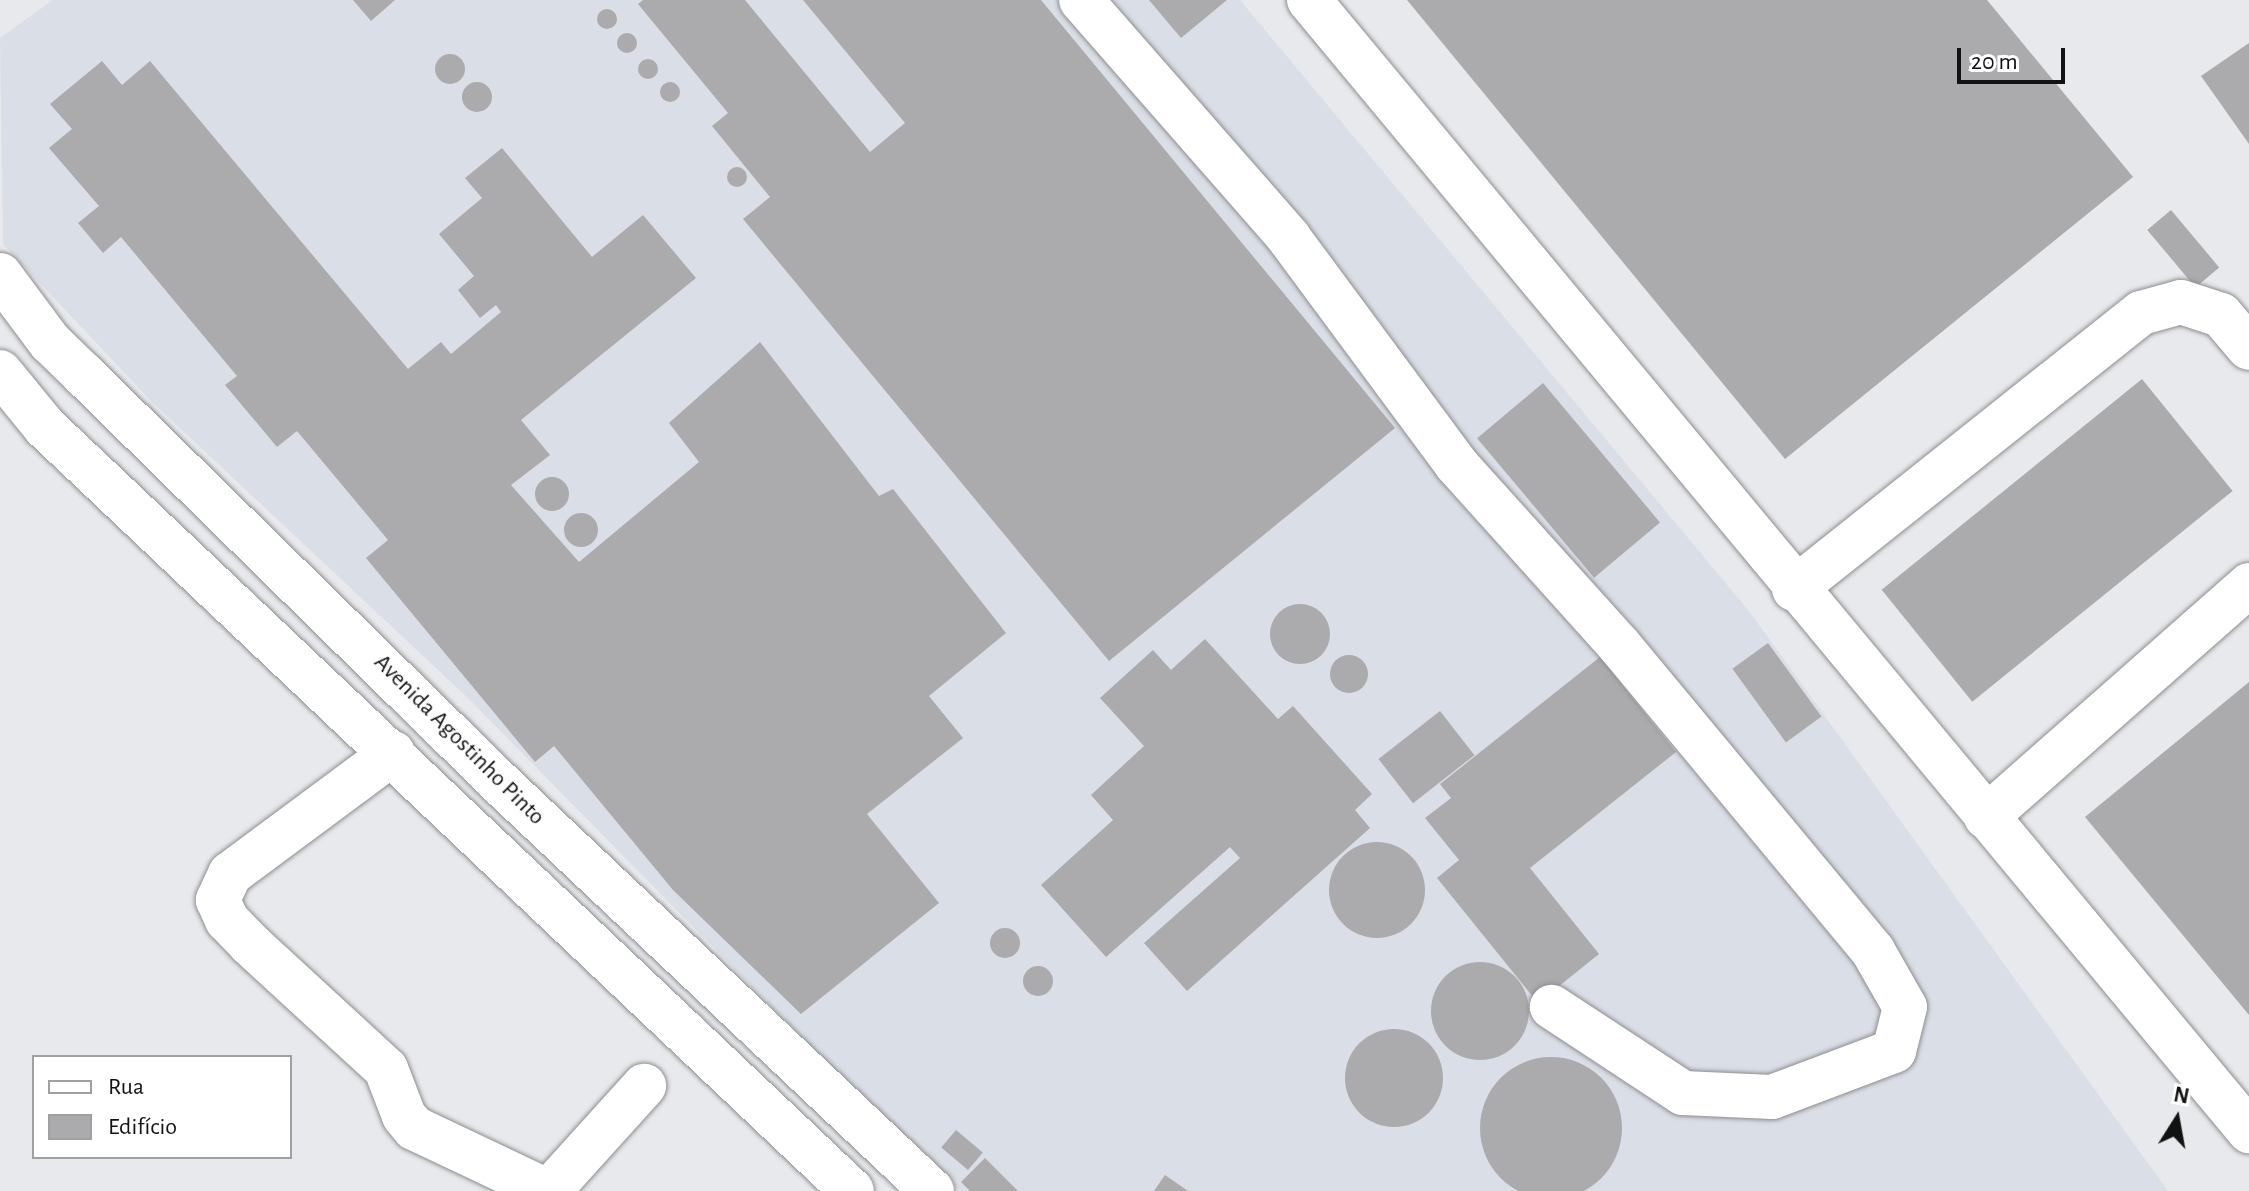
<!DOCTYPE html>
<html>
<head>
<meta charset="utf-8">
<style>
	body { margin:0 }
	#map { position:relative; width:2249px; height:1191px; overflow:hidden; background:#e8e9ec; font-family:"Alegreya Sans",sans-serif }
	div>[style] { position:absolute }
	.built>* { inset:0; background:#dadee7 }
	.building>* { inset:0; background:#abaaad; transform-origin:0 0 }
	.round { border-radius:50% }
	.roads { filter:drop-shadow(0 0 2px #8d8e91) drop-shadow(0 0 2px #8d8e91) }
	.minor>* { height:44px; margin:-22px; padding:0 22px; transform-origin:22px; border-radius:22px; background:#fff }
	.major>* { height:44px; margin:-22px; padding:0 22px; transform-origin:22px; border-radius:22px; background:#fff }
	span { translate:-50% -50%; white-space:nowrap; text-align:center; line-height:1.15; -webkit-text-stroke:7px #fff; paint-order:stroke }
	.street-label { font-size:24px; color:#121213 }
	.legend { position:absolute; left:32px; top:1055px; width:260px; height:104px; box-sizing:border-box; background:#fff; border:2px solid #a0a0a1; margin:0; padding:10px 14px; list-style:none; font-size:24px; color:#121213 }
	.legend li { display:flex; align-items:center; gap:16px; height:40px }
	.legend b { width:40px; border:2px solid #a0a0a1 }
	.north { position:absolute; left:2137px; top:1079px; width:80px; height:80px; -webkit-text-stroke:6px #fff; paint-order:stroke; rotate:11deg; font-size:22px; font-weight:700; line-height:32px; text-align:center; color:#121213 }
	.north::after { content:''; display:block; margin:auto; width:28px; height:36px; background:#121213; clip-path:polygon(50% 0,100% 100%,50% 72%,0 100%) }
	.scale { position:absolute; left:1957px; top:48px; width:108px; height:36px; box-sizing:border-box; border:4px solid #121213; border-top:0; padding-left:10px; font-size:24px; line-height:28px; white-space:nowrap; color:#121213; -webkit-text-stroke:6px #fff; paint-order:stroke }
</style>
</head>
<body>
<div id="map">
	<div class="built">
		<div style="clip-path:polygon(53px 0,1240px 0,1749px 611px,2168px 1191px,961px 1191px,934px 1172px,468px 698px,152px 402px,3px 244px,0 38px)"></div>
	</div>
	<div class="building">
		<div style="clip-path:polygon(353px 0,395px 0,371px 21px)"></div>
		<div style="clip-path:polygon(643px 0,745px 0,870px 152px,905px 123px,803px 0,1041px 0,1395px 428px,1109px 661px,743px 219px,770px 197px,712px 126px,728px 113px,638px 4px)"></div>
		<div style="clip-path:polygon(1149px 0,1227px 0,1181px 38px)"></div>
		<div style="clip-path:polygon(1407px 0,1987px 0,2133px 177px,1785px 459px)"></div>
		<div class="round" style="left:597px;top:9px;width:20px;height:20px"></div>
		<div class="round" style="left:617px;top:33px;width:20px;height:20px"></div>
		<div style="clip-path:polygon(2249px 43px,2249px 144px,2201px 76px)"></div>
		<div class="round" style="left:435px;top:54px;width:30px;height:30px"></div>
		<div class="round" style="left:638px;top:59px;width:20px;height:20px"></div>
		<div style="clip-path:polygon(102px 61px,122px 85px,150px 61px,408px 369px,441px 342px,451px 354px,501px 312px,496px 305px,480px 318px,458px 290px,474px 276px,439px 234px,482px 198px,465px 178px,502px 148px,592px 257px,643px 215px,696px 278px,521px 420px,550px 455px,511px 485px,579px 562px,699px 462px,669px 423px,760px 342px,879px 496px,893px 489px,1006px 633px,929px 696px,963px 738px,867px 814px,939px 903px,801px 1014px,673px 890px,554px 746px,535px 762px,366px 558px,388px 540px,297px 431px,277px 447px,225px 385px,237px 376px,121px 237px,103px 253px,78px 223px,99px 206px,49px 148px,72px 129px,50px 104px)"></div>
		<div class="round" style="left:660px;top:82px;width:20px;height:20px"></div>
		<div class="round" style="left:462px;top:82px;width:30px;height:30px"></div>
		<div class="round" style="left:727px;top:167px;width:20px;height:20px"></div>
		<div style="left:2171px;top:210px;width:75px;height:31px;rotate:50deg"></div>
		<div style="left:2142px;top:379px;width:144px;height:335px;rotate:51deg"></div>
		<div style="left:1543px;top:383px;width:182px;height:86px;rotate:50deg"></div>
		<div class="round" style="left:535px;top:477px;width:34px;height:34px"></div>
		<div class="round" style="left:564px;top:513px;width:34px;height:34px"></div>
		<div class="round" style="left:1270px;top:604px;width:60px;height:60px"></div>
		<div style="clip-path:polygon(1205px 639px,1278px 719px,1293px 706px,1372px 794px,1355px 810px,1370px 828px,1187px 991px,1144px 943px,1240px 858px,1230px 847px,1106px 957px,1041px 885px,1113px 820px,1091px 795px,1144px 746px,1100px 698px,1153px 650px,1171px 670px)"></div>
		<div style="left:1768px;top:643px;width:91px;height:44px;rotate:54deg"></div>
		<div class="round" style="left:1330px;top:655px;width:38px;height:38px"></div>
		<div style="clip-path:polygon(1600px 657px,1676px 752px,1530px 868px,1599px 954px,1538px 1003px,1437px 878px,1459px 860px,1425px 818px,1451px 798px,1440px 784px)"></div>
		<div style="clip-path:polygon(2249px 682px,2249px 1015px,2085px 817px)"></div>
		<div style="left:1440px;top:711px;width:56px;height:78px;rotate:52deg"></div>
		<div class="round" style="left:1329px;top:842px;width:96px;height:96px"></div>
		<div class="round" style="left:990px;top:928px;width:30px;height:30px"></div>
		<div class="round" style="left:1431px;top:962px;width:98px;height:98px"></div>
		<div class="round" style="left:1023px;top:966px;width:30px;height:30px"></div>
		<div class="round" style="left:1345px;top:1029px;width:98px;height:98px"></div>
		<div class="round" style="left:1480px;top:1057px;width:142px;height:142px"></div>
		<div style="left:956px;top:1130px;width:35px;height:23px;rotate:40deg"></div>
		<div style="clip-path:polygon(985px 1158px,1018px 1191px,970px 1191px,961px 1182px)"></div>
		<div style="clip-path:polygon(1165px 1175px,1188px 1191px,1154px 1191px)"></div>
	</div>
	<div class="roads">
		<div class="minor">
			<div style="left:1081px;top:0;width:316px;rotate:48.8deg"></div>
			<div style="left:1289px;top:238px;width:281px;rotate:53.5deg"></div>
			<div style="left:1456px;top:464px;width:244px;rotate:48deg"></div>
			<div style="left:1619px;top:645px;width:398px;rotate:50.3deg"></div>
			<div style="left:1873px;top:951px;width:64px;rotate:60.3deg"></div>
			<div style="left:1905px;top:1007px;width:45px;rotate:104deg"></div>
			<div style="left:1894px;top:1051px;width:130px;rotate:159.3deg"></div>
			<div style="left:1772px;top:1097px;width:89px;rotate:-177.4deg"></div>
			<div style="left:1683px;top:1093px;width:157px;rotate:-146.7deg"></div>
			<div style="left:1309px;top:0;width:1471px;rotate:50.27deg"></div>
			<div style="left:1794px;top:589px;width:443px;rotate:-38.5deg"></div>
			<div style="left:2141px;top:313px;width:41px;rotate:-15.4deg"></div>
			<div style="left:2181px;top:302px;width:42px;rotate:18deg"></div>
			<div style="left:2221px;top:315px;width:43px;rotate:49.7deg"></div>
			<div style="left:393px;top:753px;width:203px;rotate:143.4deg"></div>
			<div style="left:230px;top:874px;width:29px;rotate:115deg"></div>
			<div style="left:218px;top:900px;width:22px;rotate:66deg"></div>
			<div style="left:227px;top:920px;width:32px;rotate:46deg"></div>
			<div style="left:249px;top:943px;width:186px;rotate:42.6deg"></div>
			<div style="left:386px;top:1069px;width:50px;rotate:69deg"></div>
			<div style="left:404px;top:1116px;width:16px;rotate:50deg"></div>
			<div style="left:414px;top:1128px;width:147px;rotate:25.3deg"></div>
			<div style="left:1986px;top:817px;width:351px;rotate:-41.4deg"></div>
			<div style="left:549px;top:1191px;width:142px;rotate:-47.9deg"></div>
		</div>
		<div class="major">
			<div style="left:0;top:275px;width:84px;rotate:53.3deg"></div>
			<div style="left:50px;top:342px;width:46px;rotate:44.1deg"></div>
			<div style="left:83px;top:374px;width:588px;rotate:44.45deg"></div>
			<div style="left:503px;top:786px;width:590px;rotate:43.35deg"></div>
			<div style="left:0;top:372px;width:71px;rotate:50.7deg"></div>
			<div style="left:45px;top:427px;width:1111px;rotate:43.43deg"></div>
		</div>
	</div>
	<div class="street-label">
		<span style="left:459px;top:740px;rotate:45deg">Avenida Agostinho Pinto</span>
	</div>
	<ul class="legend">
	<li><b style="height:10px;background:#fff"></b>Rua</li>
	<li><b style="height:22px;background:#abaaad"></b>Edifício</li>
	</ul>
	<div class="north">N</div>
	<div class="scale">20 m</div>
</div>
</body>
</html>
